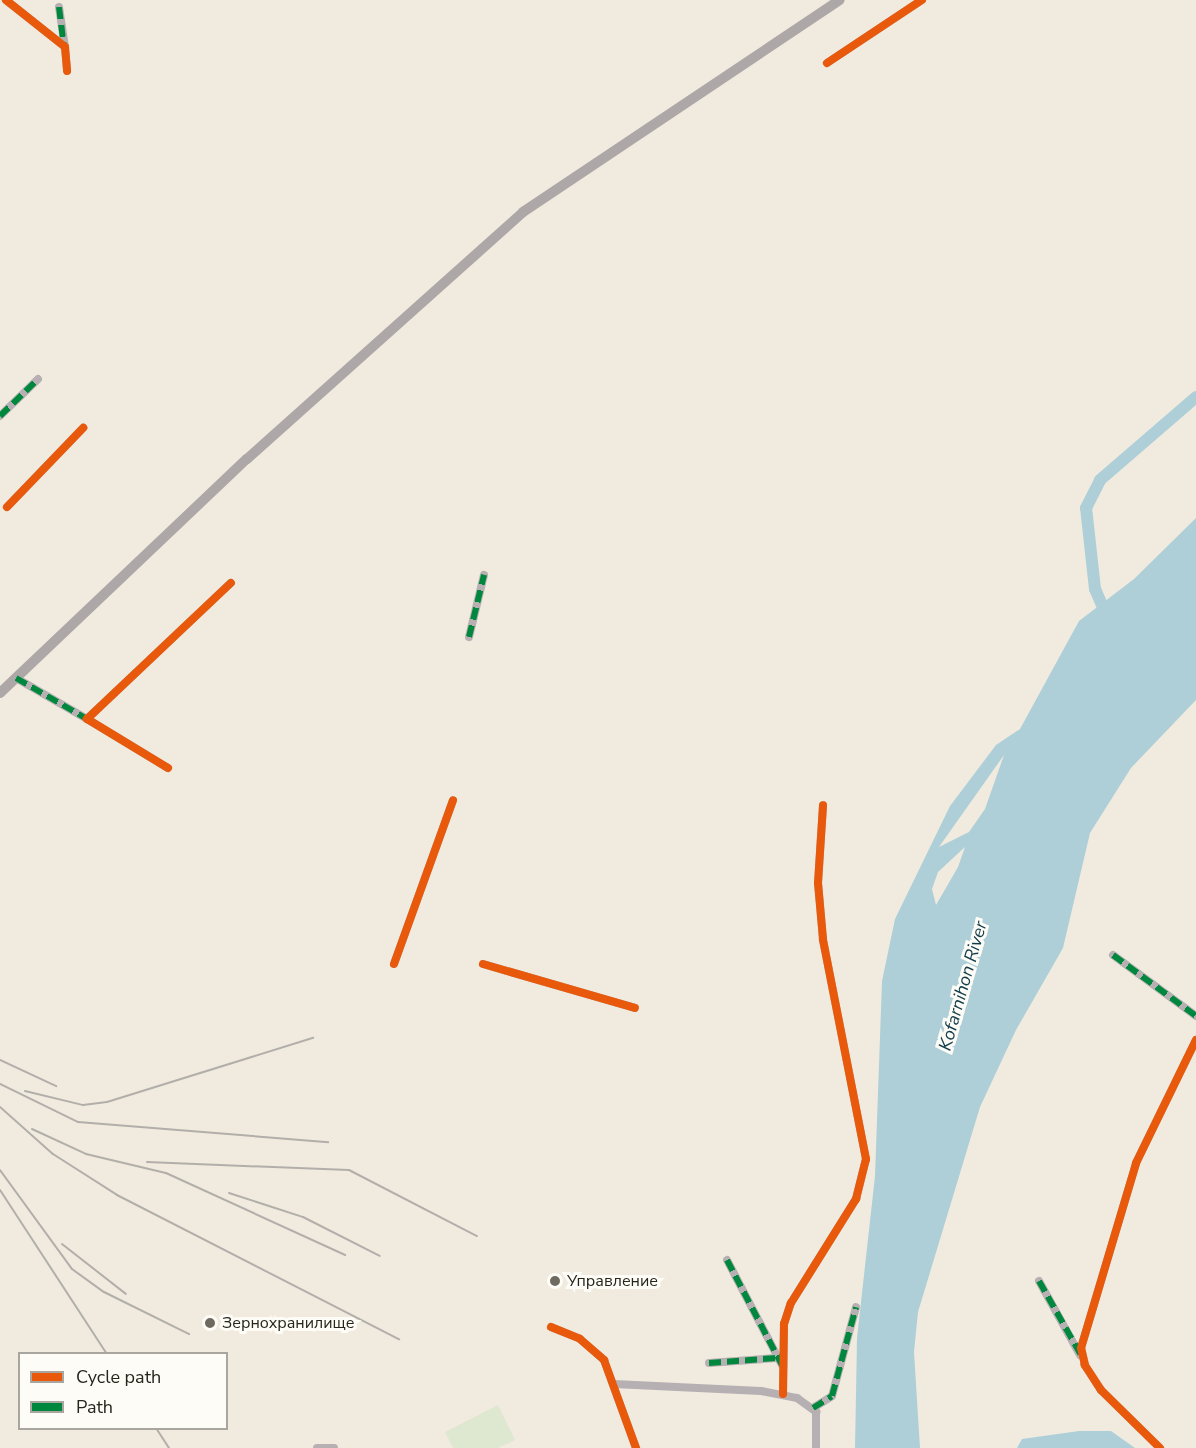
<!DOCTYPE html>
<html>
<head>
<meta charset="utf-8">
<style>
	body { margin:0 }
	#map { position:relative; width:1196px; height:1448px; overflow:hidden; background:#f1ebdf; font-family:"Nunito Sans",sans-serif }
	div>[style] { position:absolute }
	.green>* { inset:0; background:#dee7d0 }
	.water>* { inset:0; background:#aecfd7 }
	.river>* { height:12px; margin:-6px; padding:0 6px; transform-origin:6px; border-radius:6px; background:#aecfd7 }
	.minor>* { height:8px; margin:-4px; padding:0 4px; transform-origin:4px; border-radius:4px; background:#b6b0b2 }
	.major>* { height:10px; margin:-5px; padding:0 5px; transform-origin:5px; border-radius:5px; background:#aea7a8 }
	.rail>* { height:2px; margin:-1px; padding:0 1px; transform-origin:1px; border-radius:1px; background:#b2afaa }
	.quiet>* { height:6px; margin-top:-3px; transform-origin:0; background:repeating-linear-gradient(90deg,#00873e 0 12px,transparent 0 18px) }
	.cycleway>* { height:8px; margin:-4px; padding:0 4px; transform-origin:4px; border-radius:4px; background:#e8590c }
	.dots>* { width:16px; height:16px; translate:-50% -50%; box-sizing:border-box; border:3px solid #fefcf7; border-radius:50% }
	span { translate:-50% -50%; white-space:nowrap; text-align:center; line-height:1.15; -webkit-text-stroke:6px #fefcf7; paint-order:stroke }
	.poi-label { font-size:16px; color:#27241c }
	.left { translate:0 -50%; text-align:left }
	.water-label { font-size:18px; color:#113c4a; font-style:italic }
	.legend { position:absolute; left:18px; top:1352px; width:210px; height:78px; box-sizing:border-box; background:#fefcf7; border:2px solid #a8a69f; margin:0; padding:8px 10px; list-style:none; font-size:18px; color:#27241c }
	.legend li { display:flex; align-items:center; gap:12px; height:30px }
	.legend b { width:30px; border:2px solid #a8a69f }
</style>
</head>
<body>
<div id="map">
	<div class="green">
		<div style="clip-path:polygon(498px 1405px,515px 1440px,498px 1448px,453px 1448px,445px 1432px)"></div>
	</div>
	<div class="water">
		<div style="clip-path:polygon(evenodd,1196px 518px,1196px 700px,1131px 768px,1090px 833px,1063px 948px,1016px 1030px,980px 1107px,918px 1312px,914px 1352px,920px 1448px,855px 1448px,857px 1338px,875px 1176px,882px 981px,895px 919px,950px 806px,996px 745px,1020px 729px,1079px 621px,1134px 579px,1196px 518px,1004px 755px,985px 809px,969px 832px,939px 847px,1004px 755px,1196px 518px,965px 847px,958px 867px,936px 905px,932px 889px,938px 872px,965px 847px)"></div>
		<div style="clip-path:polygon(1079px 1431px,1111px 1431px,1135px 1448px,1017px 1448px,1022px 1439px)"></div>
	</div>
	<div class="river">
		<div style="left:1107px;top:617px;width:30px;rotate:-113deg"></div>
		<div style="left:1095px;top:589px;width:81px;rotate:-96.3deg"></div>
		<div style="left:1086px;top:508px;width:31px;rotate:-63deg"></div>
		<div style="left:1100px;top:480px;width:127px;rotate:-40.8deg"></div>
	</div>
	<div class="minor">
		<div style="left:6px;top:0;width:75px;rotate:38.5deg"></div>
		<div style="left:65px;top:47px;width:24px;rotate:85deg"></div>
		<div style="left:59px;top:7px;width:40px;rotate:81.5deg"></div>
		<div style="left:827px;top:63px;width:114px;rotate:-33.6deg"></div>
		<div style="left:0;top:416px;width:53px;rotate:-44.2deg"></div>
		<div style="left:7px;top:507px;width:110px;rotate:-46.1deg"></div>
		<div style="left:469px;top:637px;width:64px;rotate:-76.4deg"></div>
		<div style="left:16px;top:678px;width:82px;rotate:30deg"></div>
		<div style="left:168px;top:768px;width:95px;rotate:-148.8deg"></div>
		<div style="left:87px;top:719px;width:198px;rotate:-43.4deg"></div>
		<div style="left:1113px;top:955px;width:103px;rotate:36.3deg"></div>
		<div style="left:394px;top:964px;width:174px;rotate:-70.2deg"></div>
		<div style="left:483px;top:964px;width:158px;rotate:16.1deg"></div>
		<div style="left:727px;top:1260px;width:121px;rotate:62.4deg"></div>
		<div style="left:1039px;top:1281px;width:85px;rotate:61deg"></div>
		<div style="left:551px;top:1327px;width:31px;rotate:22deg"></div>
		<div style="left:580px;top:1339px;width:32px;rotate:41deg"></div>
		<div style="left:604px;top:1360px;width:94px;rotate:70deg"></div>
		<div style="left:709px;top:1363px;width:68px;rotate:-4.2deg"></div>
		<div style="left:614px;top:1384px;width:147px;rotate:2.7deg"></div>
		<div style="left:761px;top:1391px;width:37px;rotate:11deg"></div>
		<div style="left:797px;top:1398px;width:24px;rotate:36deg"></div>
		<div style="left:816px;top:1412px;width:36px;rotate:90deg"></div>
		<div style="left:783px;top:1394px;width:70px;rotate:-89.2deg"></div>
		<div style="left:784px;top:1324px;width:22px;rotate:-72deg"></div>
		<div style="left:791px;top:1303px;width:123px;rotate:-58deg"></div>
		<div style="left:856px;top:1199px;width:41px;rotate:-76deg"></div>
		<div style="left:866px;top:1159px;width:224px;rotate:-101.1deg"></div>
		<div style="left:823px;top:939px;width:56px;rotate:-95.1deg"></div>
		<div style="left:818px;top:883px;width:78px;rotate:-86.3deg"></div>
		<div style="left:813px;top:1408px;width:22px;rotate:-32deg"></div>
		<div style="left:832px;top:1396px;width:92px;rotate:-74.9deg"></div>
		<div style="left:317px;top:1448px;width:17px"></div>
		<div style="left:1160px;top:1448px;width:83px;rotate:-135.5deg"></div>
		<div style="left:1101px;top:1390px;width:30px;rotate:-123deg"></div>
		<div style="left:1085px;top:1365px;width:17px;rotate:-103deg"></div>
		<div style="left:1081px;top:1348px;width:193px;rotate:-73.4deg"></div>
		<div style="left:1136px;top:1163px;width:137px;rotate:-64deg"></div>
	</div>
	<div class="major">
		<div style="left:0;top:693px;width:340px;rotate:-43.5deg"></div>
		<div style="left:247px;top:459px;width:370px;rotate:-41.8deg"></div>
		<div style="left:523px;top:212px;width:381px;rotate:-33.8deg"></div>
	</div>
	<div class="rail">
		<div style="left:0;top:1060px;width:62px;rotate:24.9deg"></div>
		<div style="left:0;top:1084px;width:87px;rotate:26deg"></div>
		<div style="left:78px;top:1122px;width:251px;rotate:4.6deg"></div>
		<div style="left:25px;top:1091px;width:60px;rotate:13.6deg"></div>
		<div style="left:83px;top:1105px;width:24px;rotate:-7deg"></div>
		<div style="left:107px;top:1102px;width:216px;rotate:-17.3deg"></div>
		<div style="left:0;top:1107px;width:71px;rotate:41.6deg"></div>
		<div style="left:53px;top:1154px;width:76px;rotate:32.6deg"></div>
		<div style="left:117px;top:1195px;width:317px;rotate:27.1deg"></div>
		<div style="left:32px;top:1129px;width:60px;rotate:24.8deg"></div>
		<div style="left:86px;top:1154px;width:82px;rotate:13.4deg"></div>
		<div style="left:166px;top:1173px;width:197px;rotate:24.6deg"></div>
		<div style="left:147px;top:1162px;width:202px;rotate:2.3deg"></div>
		<div style="left:349px;top:1170px;width:144px;rotate:27.3deg"></div>
		<div style="left:0;top:1170px;width:122px;rotate:54deg"></div>
		<div style="left:72px;top:1269px;width:39px;rotate:36deg"></div>
		<div style="left:104px;top:1292px;width:95px;rotate:26.3deg"></div>
		<div style="left:0;top:1190px;width:196px;rotate:56.9deg"></div>
		<div style="left:229px;top:1193px;width:78px;rotate:18deg"></div>
		<div style="left:303px;top:1217px;width:86px;rotate:26.9deg"></div>
		<div style="left:62px;top:1244px;width:81px;rotate:38deg"></div>
		<div style="left:156px;top:1428px;width:24px;rotate:57deg"></div>
	</div>
	<div class="quiet">
		<div style="left:59px;top:7px;width:39px;rotate:83deg"></div>
		<div style="left:0;top:416px;width:53px;rotate:-44.2deg"></div>
		<div style="left:469px;top:637px;width:64px;rotate:-76.4deg"></div>
		<div style="left:16px;top:678px;width:82px;rotate:30deg"></div>
		<div style="left:1113px;top:955px;width:103px;rotate:36.3deg"></div>
		<div style="left:727px;top:1260px;width:119px;rotate:62.4deg"></div>
		<div style="left:1039px;top:1281px;width:85px;rotate:60.4deg"></div>
		<div style="left:709px;top:1363px;width:68px;rotate:-4.2deg"></div>
		<div style="left:813px;top:1408px;width:22px;rotate:-32deg"></div>
		<div style="left:832px;top:1396px;width:92px;rotate:-74.9deg"></div>
	</div>
	<div class="cycleway">
		<div style="left:6px;top:0;width:75px;rotate:38.5deg"></div>
		<div style="left:65px;top:47px;width:24px;rotate:85deg"></div>
		<div style="left:827px;top:63px;width:114px;rotate:-33.6deg"></div>
		<div style="left:7px;top:507px;width:110px;rotate:-46.1deg"></div>
		<div style="left:168px;top:768px;width:95px;rotate:-148.8deg"></div>
		<div style="left:87px;top:719px;width:198px;rotate:-43.4deg"></div>
		<div style="left:394px;top:964px;width:174px;rotate:-70.2deg"></div>
		<div style="left:483px;top:964px;width:158px;rotate:16.1deg"></div>
		<div style="left:551px;top:1327px;width:31px;rotate:22deg"></div>
		<div style="left:580px;top:1339px;width:32px;rotate:41deg"></div>
		<div style="left:604px;top:1360px;width:94px;rotate:70deg"></div>
		<div style="left:783px;top:1394px;width:70px;rotate:-89.2deg"></div>
		<div style="left:784px;top:1324px;width:22px;rotate:-72deg"></div>
		<div style="left:791px;top:1303px;width:123px;rotate:-58deg"></div>
		<div style="left:856px;top:1199px;width:41px;rotate:-76deg"></div>
		<div style="left:866px;top:1159px;width:224px;rotate:-101.1deg"></div>
		<div style="left:823px;top:939px;width:56px;rotate:-95.1deg"></div>
		<div style="left:818px;top:883px;width:78px;rotate:-86.3deg"></div>
		<div style="left:1160px;top:1448px;width:83px;rotate:-135.5deg"></div>
		<div style="left:1101px;top:1390px;width:30px;rotate:-123deg"></div>
		<div style="left:1085px;top:1365px;width:17px;rotate:-103deg"></div>
		<div style="left:1081px;top:1348px;width:193px;rotate:-73.4deg"></div>
		<div style="left:1136px;top:1163px;width:137px;rotate:-64deg"></div>
	</div>
	<div class="dots">
		<div style="left:555px;top:1281px;background:#6e6a60"></div>
		<div style="left:210px;top:1323px;background:#6e6a60"></div>
	</div>
	<div class="poi-label">
		<span class="left" style="left:567px;top:1281px">Управление</span>
		<span class="left" style="left:222px;top:1323px">Зернохранилище</span>
	</div>
	<div class="water-label">
		<span style="left:963px;top:986px;rotate:-74deg">Kofarnihon River</span>
	</div>
	<ul class="legend">
	<li><b style="height:8px;background:#e8590c"></b>Cycle path</li>
	<li><b style="height:8px;background:#00873e"></b>Path</li>
	</ul>
</div>
</body>
</html>
